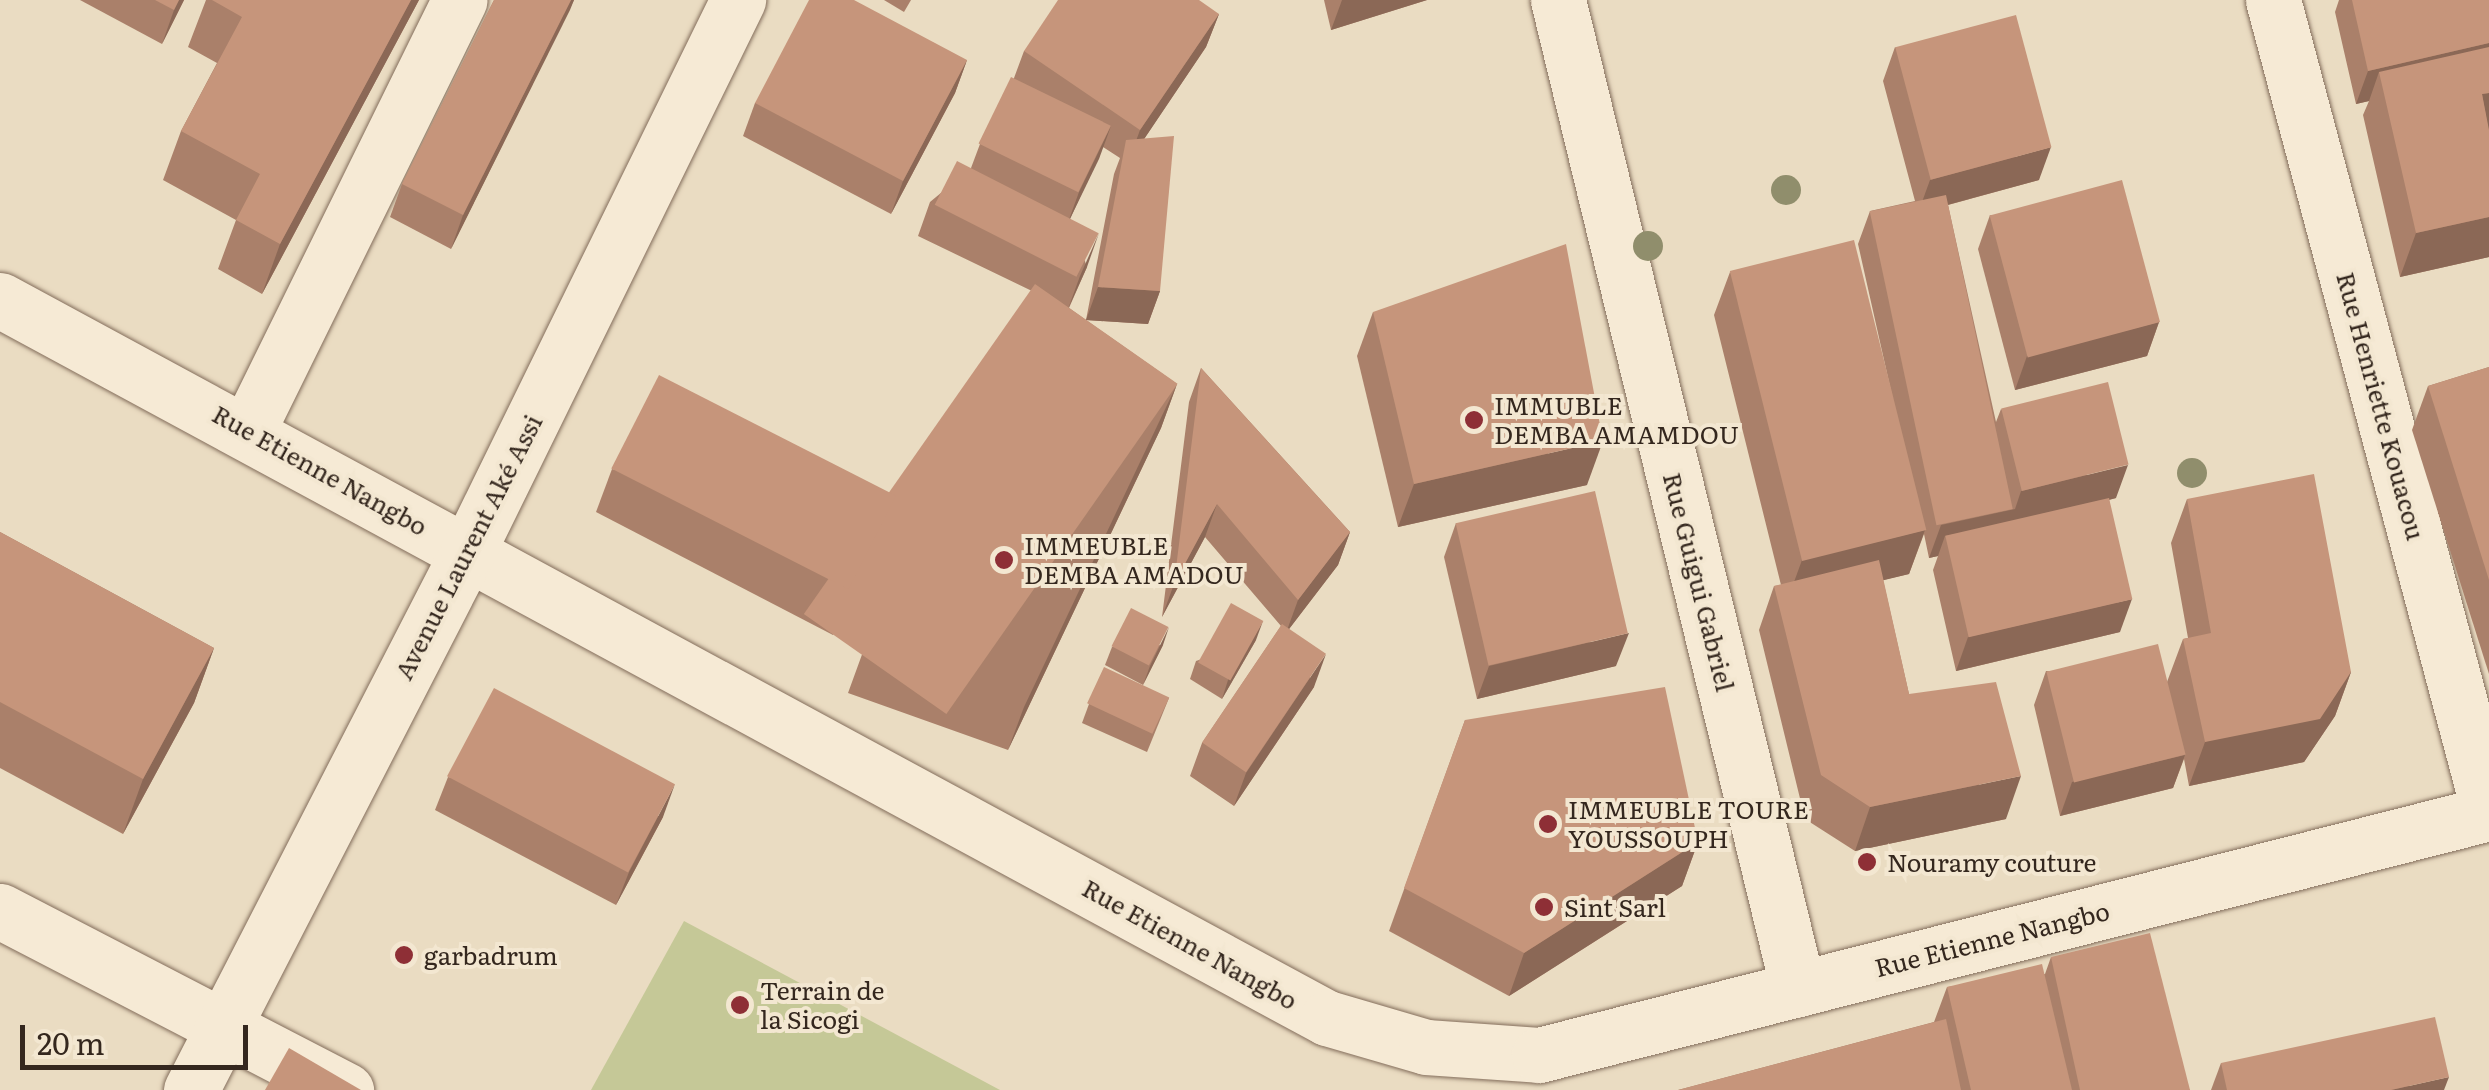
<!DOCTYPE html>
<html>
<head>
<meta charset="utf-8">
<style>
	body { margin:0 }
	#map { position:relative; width:2489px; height:1090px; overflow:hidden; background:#eadcc2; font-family:Literata,serif }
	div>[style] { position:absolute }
	.green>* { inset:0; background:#c5c897 }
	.roads { filter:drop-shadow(0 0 2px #836d5b) drop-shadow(0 0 2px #836d5b) }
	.minor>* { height:55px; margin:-27.5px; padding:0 27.5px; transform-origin:27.5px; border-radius:27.5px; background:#f6ead5 }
	.trees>* { width:30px; height:30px; margin:-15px; border-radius:50%; background:#908e6c }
	.wall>* { inset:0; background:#aa806a }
	.shaded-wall>* { inset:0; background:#8b6856 }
	.building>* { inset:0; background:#c6957b; transform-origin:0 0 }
	.dots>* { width:28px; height:28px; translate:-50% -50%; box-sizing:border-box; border:5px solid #f3e7d1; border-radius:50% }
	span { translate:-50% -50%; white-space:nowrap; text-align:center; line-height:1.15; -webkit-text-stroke:8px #f3e7d1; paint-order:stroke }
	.poi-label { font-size:25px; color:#34271e }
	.left { translate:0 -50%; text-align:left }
	.street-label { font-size:25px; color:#34271e }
	.scale { position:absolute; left:20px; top:1025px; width:228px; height:45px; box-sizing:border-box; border:5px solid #34271e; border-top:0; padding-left:12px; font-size:30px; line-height:35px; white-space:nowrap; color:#34271e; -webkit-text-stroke:8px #f3e7d1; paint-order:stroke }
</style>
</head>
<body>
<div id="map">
	<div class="green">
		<div style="clip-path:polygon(684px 921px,1000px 1090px,591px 1090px)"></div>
	</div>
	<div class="roads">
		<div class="minor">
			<div style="left:1558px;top:0;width:1018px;rotate:76.36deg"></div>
			<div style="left:2273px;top:0;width:840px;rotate:75.1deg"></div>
			<div style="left:0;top:300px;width:1509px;rotate:28.42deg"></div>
			<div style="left:1327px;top:1018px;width:103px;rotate:16.3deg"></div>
			<div style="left:1426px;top:1047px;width:113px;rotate:4deg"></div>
			<div style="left:1539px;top:1055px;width:980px;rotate:-14.29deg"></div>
			<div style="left:248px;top:430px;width:479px;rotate:-63.8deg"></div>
			<div style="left:0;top:911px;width:390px;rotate:27.4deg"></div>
			<div style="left:191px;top:1090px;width:606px;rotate:-62.8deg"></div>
			<div style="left:468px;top:551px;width:614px;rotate:-63.89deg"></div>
		</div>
	</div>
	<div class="trees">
		<div style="left:1786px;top:190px"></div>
		<div style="left:1648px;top:246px"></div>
		<div style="left:2192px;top:473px"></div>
	</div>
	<div class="wall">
		<div style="clip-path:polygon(80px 0,184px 0,162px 44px)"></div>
		<div style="clip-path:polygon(206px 0,419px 0,262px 294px,218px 269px,236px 220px,163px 180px,181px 131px,217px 63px,188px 47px)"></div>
		<div style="clip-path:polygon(494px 0,574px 0,451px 249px,390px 217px,402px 184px)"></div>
		<div style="clip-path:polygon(884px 0,911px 0,904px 12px)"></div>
		<div style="clip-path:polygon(1324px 0,1427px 0,1331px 30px)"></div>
		<div style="clip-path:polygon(2339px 0,2489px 0,2489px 257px,2400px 277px,2363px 115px,2369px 101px,2356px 104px,2335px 12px)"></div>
		<div style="clip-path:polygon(evenodd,1219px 14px,1206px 47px,1144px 139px,1160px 291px,1148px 324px,1086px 320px,1177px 384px,1161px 428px,1008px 750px,848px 693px,864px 649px,1032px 291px,918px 236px,930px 202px,971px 168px,980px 144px,1014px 78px,1024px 51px,1219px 14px,1103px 147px,1120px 158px,1114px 174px,1086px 320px,1069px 308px,1087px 267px,1070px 219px,1103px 147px)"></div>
		<div style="clip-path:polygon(1895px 47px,2039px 180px,1948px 205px,1996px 422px,2001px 409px,2116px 498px,2109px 500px,2120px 632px,1956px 671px,1933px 570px,1938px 556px,1929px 558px,1924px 534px,1909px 574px,1883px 580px,1909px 694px,2006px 819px,1855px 851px,1805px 819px,1759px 630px,1774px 586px,1781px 585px,1714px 315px,1730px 272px,1893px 400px,1858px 244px,1870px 211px,1915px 201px,1883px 81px)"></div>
		<div style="clip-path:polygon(967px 60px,955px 93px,891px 214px,743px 136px,755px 103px)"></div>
		<div style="clip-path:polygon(1990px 215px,2159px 322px,2147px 356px,2015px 390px,1978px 249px)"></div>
		<div style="clip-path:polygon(1373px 312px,1587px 485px,1398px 527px,1357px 356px)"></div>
		<div style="clip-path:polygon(2489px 367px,2489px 674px,2412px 430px,2428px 386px)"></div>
		<div style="clip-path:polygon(1201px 368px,1350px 532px,1338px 565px,1289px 629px,1314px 687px,1234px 806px,1190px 776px,1202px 743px,1281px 626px,1205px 537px,1162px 617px,1189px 402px)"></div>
		<div style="clip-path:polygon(612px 469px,880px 540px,833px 635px,596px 512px)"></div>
		<div style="clip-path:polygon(2187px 499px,2351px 672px,2335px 716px,2304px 762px,2189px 786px,2184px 759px,2173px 788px,2060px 816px,2034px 705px,2046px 671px,2167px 682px,2183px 639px,2188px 638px,2171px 543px)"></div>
		<div style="clip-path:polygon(1456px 523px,1616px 666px,1477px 699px,1444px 557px)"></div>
		<div style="clip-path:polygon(0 532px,214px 648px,194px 703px,123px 834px,0 768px)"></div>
		<div style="clip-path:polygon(1256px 640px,1222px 699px,1190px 679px,1196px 661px)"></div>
		<div style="clip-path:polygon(1163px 645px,1143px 685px,1105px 665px,1112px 647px)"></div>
		<div style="clip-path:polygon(1169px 698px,1147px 752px,1082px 723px,1089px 704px)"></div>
		<div style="clip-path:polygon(1465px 720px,1698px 842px,1682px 886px,1509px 996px,1389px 931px)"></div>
		<div style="clip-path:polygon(448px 777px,663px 817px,616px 905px,435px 810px)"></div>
		<div style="clip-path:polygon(2051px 957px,2190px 1090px,1678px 1090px,1934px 1022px,1947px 987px,2045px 974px)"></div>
		<div style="clip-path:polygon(2221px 1063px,2444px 1090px,2211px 1090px)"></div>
	</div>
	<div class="shaded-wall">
		<div style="clip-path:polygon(179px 0,184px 0,162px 44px,174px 10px)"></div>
		<div style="clip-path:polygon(411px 0,419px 0,262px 294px,280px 244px)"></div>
		<div style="clip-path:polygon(571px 0,574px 0,570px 10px,451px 249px,463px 215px)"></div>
		<div style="clip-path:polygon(1342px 0,1427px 0,1331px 30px)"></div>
		<div style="clip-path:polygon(1219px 14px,1206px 47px,1128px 163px,1140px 130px)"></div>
		<div style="clip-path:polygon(2489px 43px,2489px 74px,2379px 72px,2369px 101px,2356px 104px,2368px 71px)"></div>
		<div style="clip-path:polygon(967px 60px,955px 93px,891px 214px,903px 181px)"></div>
		<div style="clip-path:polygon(2489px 93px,2489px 133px,2482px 94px)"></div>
		<div style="clip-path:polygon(1111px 126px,1099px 159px,1067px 225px,1079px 192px)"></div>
		<div style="clip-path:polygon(2051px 147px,2039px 180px,1918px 213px,1930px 180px)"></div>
		<div style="clip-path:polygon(2489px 217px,2489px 257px,2400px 277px,2416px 233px)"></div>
		<div style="clip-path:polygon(1099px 233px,1087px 267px,1068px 309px,1080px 276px)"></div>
		<div style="clip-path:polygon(1098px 287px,1160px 291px,1148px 324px,1086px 320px)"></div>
		<div style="clip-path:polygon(2159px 322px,2147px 356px,2015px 390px,2027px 356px)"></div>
		<div style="clip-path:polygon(1177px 384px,1161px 428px,1008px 750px,1024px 707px)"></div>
		<div style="clip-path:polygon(1603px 441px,1587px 485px,1398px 527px,1414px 484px)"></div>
		<div style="clip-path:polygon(2128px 465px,2116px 498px,2010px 524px,1945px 536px,1938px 556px,1929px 558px,1941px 525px,2015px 509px,2021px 491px)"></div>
		<div style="clip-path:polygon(896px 496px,880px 540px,833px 635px,849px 591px)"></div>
		<div style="clip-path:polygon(1217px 504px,1205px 537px,1162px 617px,1174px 584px)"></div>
		<div style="clip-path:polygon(1925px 530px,1909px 574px,1786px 604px,1802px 560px)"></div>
		<div style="clip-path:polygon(1350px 532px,1338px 565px,1286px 633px,1298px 600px)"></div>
		<div style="clip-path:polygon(2132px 599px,2120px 632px,1956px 671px,1968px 637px)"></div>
		<div style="clip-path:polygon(1263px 621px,1256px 640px,1222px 699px,1228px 680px)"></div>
		<div style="clip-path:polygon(1169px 627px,1163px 645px,1143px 685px,1150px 666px)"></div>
		<div style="clip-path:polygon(1629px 633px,1616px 666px,1477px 699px,1489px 666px)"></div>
		<div style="clip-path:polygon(214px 648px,194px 703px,123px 834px,143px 779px)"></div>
		<div style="clip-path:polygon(1326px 654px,1314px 687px,1234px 806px,1246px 773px)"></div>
		<div style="clip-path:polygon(2351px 672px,2335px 716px,2304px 762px,2189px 786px,2205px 742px)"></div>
		<div style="clip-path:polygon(2185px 755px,2173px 788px,2060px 816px,2072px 782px)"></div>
		<div style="clip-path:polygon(2021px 776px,2006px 819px,1855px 851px,1870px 807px)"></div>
		<div style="clip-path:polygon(675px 784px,663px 817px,616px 905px,629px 872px)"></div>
		<div style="clip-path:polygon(1698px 842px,1682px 886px,1509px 996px,1524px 953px)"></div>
		<div style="clip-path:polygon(2449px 1077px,2444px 1090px,2391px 1090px)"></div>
	</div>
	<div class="building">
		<div style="clip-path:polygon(155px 0,179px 0,174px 10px)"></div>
		<div style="clip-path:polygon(212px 0,411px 0,280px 244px,236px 220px,260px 174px,181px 131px,242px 17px)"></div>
		<div style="clip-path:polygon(494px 0,571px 0,463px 215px,402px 184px)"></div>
		<div style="clip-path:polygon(809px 0,854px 0,967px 60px,903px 181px,755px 103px)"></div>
		<div style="clip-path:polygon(1058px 0,1199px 0,1219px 14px,1140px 130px,1024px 51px)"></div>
		<div style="clip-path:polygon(2352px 0,2489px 0,2489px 43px,2368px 71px)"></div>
		<div style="left:2016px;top:15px;width:137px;height:125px;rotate:75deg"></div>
		<div style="clip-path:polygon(2489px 47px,2489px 93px,2482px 94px,2489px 130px,2489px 217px,2416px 233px,2379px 72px)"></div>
		<div style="left:1011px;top:77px;width:111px;height:74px;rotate:26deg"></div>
		<div style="clip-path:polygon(1174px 136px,1160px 291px,1098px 287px,1126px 140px)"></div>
		<div style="left:957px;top:161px;width:159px;height:49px;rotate:27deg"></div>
		<div style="left:2122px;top:180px;width:147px;height:137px;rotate:75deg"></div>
		<div style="left:1946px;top:195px;width:321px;height:78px;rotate:78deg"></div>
		<div style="left:1854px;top:240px;width:299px;height:128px;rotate:76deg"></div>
		<div style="clip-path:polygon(1566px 244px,1603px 441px,1414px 484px,1373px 312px)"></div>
		<div style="left:1035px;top:284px;width:174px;height:403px;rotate:35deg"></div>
		<div style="clip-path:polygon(2489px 367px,2489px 580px,2428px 386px)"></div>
		<div style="clip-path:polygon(1201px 368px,1350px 532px,1298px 600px,1217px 504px,1174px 584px)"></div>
		<div style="left:659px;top:375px;width:266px;height:105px;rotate:27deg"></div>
		<div style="left:2108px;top:382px;width:85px;height:110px;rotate:76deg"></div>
		<div style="clip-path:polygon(2314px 474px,2351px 672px,2320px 719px,2205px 742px,2183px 639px,2211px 633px,2187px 499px)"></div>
		<div style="left:1595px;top:491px;width:146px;height:143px;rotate:77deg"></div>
		<div style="left:2109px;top:498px;width:104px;height:168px;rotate:77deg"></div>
		<div style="clip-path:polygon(0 532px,214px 648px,143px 779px,0 702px)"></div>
		<div style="clip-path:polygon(1879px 560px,1909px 694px,1996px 682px,2021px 776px,1870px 807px,1821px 775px,1774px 586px)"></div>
		<div style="left:1231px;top:603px;width:37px;height:68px;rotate:29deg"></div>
		<div style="left:1131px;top:608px;width:42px;height:43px;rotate:27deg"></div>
		<div style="left:1282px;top:624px;width:53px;height:143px;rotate:34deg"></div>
		<div style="left:2158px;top:644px;width:114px;height:115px;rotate:76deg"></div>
		<div style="left:1104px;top:667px;width:72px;height:40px;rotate:25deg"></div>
		<div style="clip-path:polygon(1665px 687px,1698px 842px,1524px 953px,1404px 888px,1465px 720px)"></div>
		<div style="left:494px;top:688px;width:205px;height:100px;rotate:28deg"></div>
		<div style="clip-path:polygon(2150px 933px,2190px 1090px,2080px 1090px,2051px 957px)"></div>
		<div style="clip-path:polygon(2042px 964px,2072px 1090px,1971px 1090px,1947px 987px)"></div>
		<div style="clip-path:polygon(2435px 1017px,2449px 1077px,2391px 1090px,2227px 1090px,2221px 1063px)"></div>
		<div style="clip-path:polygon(1946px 1019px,1961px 1090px,1678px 1090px)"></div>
		<div style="clip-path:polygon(289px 1048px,361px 1090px,265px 1090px)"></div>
	</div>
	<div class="dots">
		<div style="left:1474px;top:420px;background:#8e2f36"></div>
		<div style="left:1004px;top:560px;background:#8e2f36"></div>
		<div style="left:1548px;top:824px;background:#8e2f36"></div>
		<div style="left:1867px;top:862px;background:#8e2f36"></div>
		<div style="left:1544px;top:907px;background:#8e2f36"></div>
		<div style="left:404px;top:955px;background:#8e2f36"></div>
		<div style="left:740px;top:1005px;background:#8e2f36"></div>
	</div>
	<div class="poi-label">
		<span class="left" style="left:1494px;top:420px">IMMUBLE<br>DEMBA AMAMDOU</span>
		<span class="left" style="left:1024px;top:560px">IMMEUBLE<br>DEMBA AMADOU</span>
		<span class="left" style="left:1568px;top:824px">IMMEUBLE TOURE<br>YOUSSOUPH</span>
		<span class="left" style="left:1887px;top:862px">Nouramy couture</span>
		<span class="left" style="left:1564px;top:907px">Sint Sarl</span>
		<span class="left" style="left:424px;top:955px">garbadrum</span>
		<span class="left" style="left:760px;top:1005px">Terrain de<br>la Sicogi</span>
	</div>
	<div class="street-label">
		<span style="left:2381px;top:406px;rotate:75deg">Rue Henriette Kouacou</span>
		<span style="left:320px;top:470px;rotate:29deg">Rue Etienne Nangbo</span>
		<span style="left:468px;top:547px;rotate:-63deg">Avenue Laurent Aké Assi</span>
		<span style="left:1699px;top:582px;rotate:76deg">Rue Guigui Gabriel</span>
		<span style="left:1992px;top:939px;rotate:-14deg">Rue Etienne Nangbo</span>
		<span style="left:1190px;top:944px;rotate:29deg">Rue Etienne Nangbo</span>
	</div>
	<div class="scale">20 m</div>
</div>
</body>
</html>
